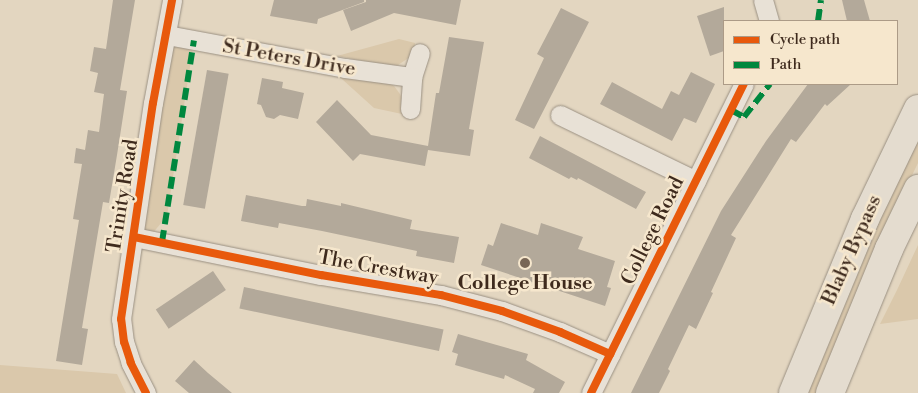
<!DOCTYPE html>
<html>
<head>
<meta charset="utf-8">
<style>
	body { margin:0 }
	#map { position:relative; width:918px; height:393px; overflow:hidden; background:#e3d6c0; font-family:"Libre Bodoni",serif }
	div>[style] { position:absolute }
	.green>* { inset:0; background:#dac8ab }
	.building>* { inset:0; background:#b3a99a; transform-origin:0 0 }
	.roads { filter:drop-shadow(0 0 1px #9a9082) drop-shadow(0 0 1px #9a9082) }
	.street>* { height:19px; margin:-9.5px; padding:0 9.5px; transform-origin:9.5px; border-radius:9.5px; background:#e8e1d6 }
	.primary>* { height:28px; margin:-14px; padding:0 14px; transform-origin:14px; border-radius:14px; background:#e4dccf }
	.quiet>* { height:6px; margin-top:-3px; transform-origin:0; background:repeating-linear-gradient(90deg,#00873e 0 12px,transparent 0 18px) }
	.cycleway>* { height:8px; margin:-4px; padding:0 4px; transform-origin:4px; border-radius:4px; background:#e8590c }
	.dots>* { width:14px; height:14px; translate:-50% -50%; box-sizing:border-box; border:2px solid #f6e7cd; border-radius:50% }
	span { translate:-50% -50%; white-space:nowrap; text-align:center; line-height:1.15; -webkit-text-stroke:5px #f6e7cd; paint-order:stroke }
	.street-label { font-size:20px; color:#3e2a1d }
	.poi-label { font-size:20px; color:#3e2a1d; font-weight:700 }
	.legend { position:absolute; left:723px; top:20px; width:175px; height:65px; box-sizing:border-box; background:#f6e7cd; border:1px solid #ac9b87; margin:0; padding:6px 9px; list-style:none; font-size:15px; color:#3e2a1d }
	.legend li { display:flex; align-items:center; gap:10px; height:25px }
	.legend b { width:25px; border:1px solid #ac9b87 }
</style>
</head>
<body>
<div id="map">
	<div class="green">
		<div style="clip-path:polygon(167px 35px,194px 41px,167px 216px,147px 240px,134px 237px)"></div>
		<div style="clip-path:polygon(399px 39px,415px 43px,413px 55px,395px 67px,337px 56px)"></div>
		<div style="clip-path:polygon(333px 71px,382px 78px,394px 86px,400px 94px,404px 103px,402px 114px,374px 108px)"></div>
		<div style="clip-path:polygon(918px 137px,918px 163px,892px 216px,818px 393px,806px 393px,869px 239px)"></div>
		<div style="clip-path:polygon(918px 245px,918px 319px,880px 324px,897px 290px)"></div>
		<div style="clip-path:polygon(0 365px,117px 374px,126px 393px,0 393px)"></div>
	</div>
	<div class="building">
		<div style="clip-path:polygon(113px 0,135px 0,120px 90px,127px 91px,117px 155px,109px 203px,103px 202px,82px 328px,88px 329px,82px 365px,56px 361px,79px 220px,73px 219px,82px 164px,74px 163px,76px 148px,85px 150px,88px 130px,99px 132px,104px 94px,94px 92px,98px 73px,90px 71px,94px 47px,106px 49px)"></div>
		<div style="clip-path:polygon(274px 0,364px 0,364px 2px,318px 19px,317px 24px,270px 16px)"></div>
		<div style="clip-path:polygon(366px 0,461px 0,456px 25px,394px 13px,351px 31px,343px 10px,366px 2px)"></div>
		<div style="clip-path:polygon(842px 0,864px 0,870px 21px,847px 21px)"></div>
		<div style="clip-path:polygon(724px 7px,724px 51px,710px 56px,697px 16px)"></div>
		<div style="clip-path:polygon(561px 8px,589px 22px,534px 129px,515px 120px,544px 58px,537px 54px)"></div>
		<div style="clip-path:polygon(449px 37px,484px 42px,469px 129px,474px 130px,470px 156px,428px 150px,425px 166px,360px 154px,353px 161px,316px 122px,337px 100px,371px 135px,428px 146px,436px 93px,439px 93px)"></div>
		<div style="left:207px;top:70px;width:22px;height:137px;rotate:10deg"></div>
		<div style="clip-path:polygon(691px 72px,715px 84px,696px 123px,684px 118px,672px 141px,600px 104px,612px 82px,662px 109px,671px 91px,679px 95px)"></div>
		<div style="clip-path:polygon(262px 78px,283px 82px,282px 88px,304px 93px,298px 119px,280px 115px,274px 119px,266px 117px,261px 105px,257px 104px)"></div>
		<div style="clip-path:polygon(808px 84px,851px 84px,827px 106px,825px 104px,796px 142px,791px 139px,731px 235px,736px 238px,711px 292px,713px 293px,696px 329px,689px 325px,668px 369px,670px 371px,659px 393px,631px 393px,721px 211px,766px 141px)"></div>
		<div style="clip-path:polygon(540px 136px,646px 192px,636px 209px,578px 178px,577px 180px,571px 177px,569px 179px,529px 158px)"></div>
		<div style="clip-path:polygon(246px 195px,302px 206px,306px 206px,307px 199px,341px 206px,341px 203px,412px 220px,410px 229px,459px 237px,454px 263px,416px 256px,417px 251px,322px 231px,279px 223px,278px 228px,241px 221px)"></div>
		<div style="clip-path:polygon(501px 223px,538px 235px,541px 223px,583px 237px,578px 249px,615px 261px,607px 287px,611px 288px,605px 306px,481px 265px,488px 244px,493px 246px)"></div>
		<div style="left:213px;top:271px;width:23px;height:69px;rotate:56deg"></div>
		<div style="left:244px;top:287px;width:204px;height:22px;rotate:12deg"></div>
		<div style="clip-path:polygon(458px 334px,528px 354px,526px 360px,565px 382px,559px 393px,533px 393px,535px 389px,505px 375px,504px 379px,455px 365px,458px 354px,452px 352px)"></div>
		<div style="clip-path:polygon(194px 360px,208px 373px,232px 393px,189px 393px,175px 381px)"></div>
	</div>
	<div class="roads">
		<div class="street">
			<div style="left:763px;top:0;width:22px;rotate:74deg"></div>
			<div style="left:167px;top:35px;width:181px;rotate:10.5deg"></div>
			<div style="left:345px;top:68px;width:68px;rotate:7.7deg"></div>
			<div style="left:412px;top:77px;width:25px;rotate:-72deg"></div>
			<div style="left:410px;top:109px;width:32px;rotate:-86deg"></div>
			<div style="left:560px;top:115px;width:151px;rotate:25.9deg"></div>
			<div style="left:134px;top:237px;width:191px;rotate:11.5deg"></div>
			<div style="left:321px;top:275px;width:122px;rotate:9.5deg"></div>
			<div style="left:441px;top:295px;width:63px;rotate:14.7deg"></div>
			<div style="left:502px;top:311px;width:62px;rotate:19.9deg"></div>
			<div style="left:560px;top:332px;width:55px;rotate:23.7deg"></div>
			<div style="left:146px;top:393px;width:34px;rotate:-117deg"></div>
			<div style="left:131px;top:363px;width:22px;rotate:-108deg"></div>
			<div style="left:124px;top:342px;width:23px;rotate:-97deg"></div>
			<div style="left:121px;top:319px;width:218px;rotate:-81.6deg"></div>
			<div style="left:153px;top:103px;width:105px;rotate:-79.5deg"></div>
			<div style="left:591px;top:393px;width:345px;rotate:-63.7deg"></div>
		</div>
		<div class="primary">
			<div style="left:793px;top:393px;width:188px;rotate:-67.5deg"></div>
			<div style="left:865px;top:219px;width:122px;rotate:-64.3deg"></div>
			<div style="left:830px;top:393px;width:156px;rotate:-67.7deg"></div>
			<div style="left:889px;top:249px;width:67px;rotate:-64.2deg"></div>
		</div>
	</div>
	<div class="quiet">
		<div style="left:818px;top:21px;width:21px;rotate:-82deg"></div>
		<div style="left:731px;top:110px;width:15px;rotate:28deg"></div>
		<div style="left:744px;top:117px;width:42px;rotate:-51.8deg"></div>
		<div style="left:162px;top:242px;width:204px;rotate:-81deg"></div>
	</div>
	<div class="cycleway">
		<div style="left:134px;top:237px;width:191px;rotate:11.5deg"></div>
		<div style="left:321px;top:275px;width:122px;rotate:9.5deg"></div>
		<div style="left:441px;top:295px;width:63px;rotate:14.7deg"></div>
		<div style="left:502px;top:311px;width:62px;rotate:19.9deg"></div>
		<div style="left:560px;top:332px;width:55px;rotate:23.7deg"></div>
		<div style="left:146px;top:393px;width:34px;rotate:-117deg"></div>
		<div style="left:131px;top:363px;width:22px;rotate:-108deg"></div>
		<div style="left:124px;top:342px;width:23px;rotate:-97deg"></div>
		<div style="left:121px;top:319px;width:218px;rotate:-81.6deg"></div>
		<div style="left:153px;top:103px;width:105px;rotate:-79.5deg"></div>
		<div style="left:591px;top:393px;width:345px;rotate:-63.7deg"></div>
	</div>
	<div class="dots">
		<div style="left:525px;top:263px;background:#786656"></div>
	</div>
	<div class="street-label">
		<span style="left:289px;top:58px;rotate:10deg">St Peters Drive</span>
		<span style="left:123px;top:196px;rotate:-81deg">Trinity Road</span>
		<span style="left:653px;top:231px;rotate:-64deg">College Road</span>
		<span style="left:852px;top:250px;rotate:-66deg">Blaby Bypass</span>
		<span style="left:378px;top:268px;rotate:10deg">The Crestway</span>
	</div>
	<div class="poi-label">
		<span style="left:525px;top:283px">College House</span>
	</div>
	<ul class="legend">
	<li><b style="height:6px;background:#e8590c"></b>Cycle path</li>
	<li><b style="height:6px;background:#00873e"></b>Path</li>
	</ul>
</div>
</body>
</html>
